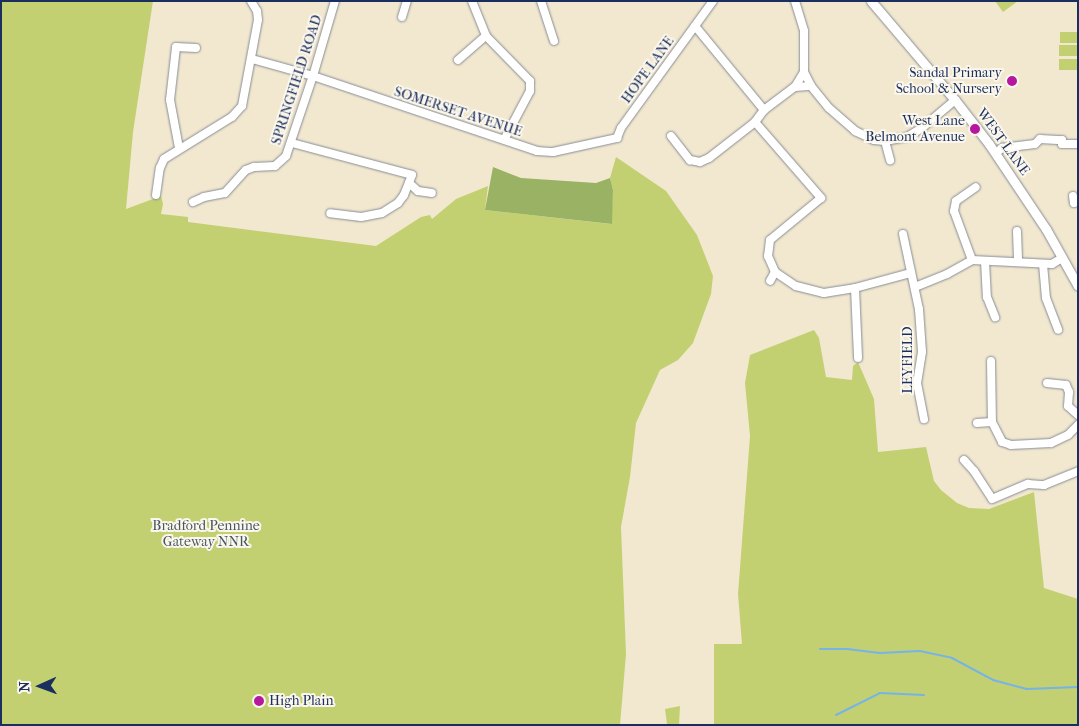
<!DOCTYPE html>
<html>
<head>
<meta charset="utf-8">
<style>
	body { margin:0 }
	#map { position:relative; width:1079px; height:726px; overflow:hidden; background:#f2e8cf; font-family:"IM FELL French Canon",serif }
	div>[style] { position:absolute }
	.green>* { inset:0; background:#c2d072; transform-origin:0 0 }
	.forest>* { inset:0; background:#99b264 }
	.stream>* { height:2px; margin:-1px; padding:0 1px; transform-origin:1px; border-radius:1px; background:#75b3e8 }
	.roads { filter:drop-shadow(0 0 1px #868c96) drop-shadow(0 0 1px #868c96) }
	.minor>* { height:8px; margin:-4px; padding:0 4px; transform-origin:4px; border-radius:4px; background:#fff }
	.tertiary>* { height:9px; margin:-4.5px; padding:0 4.5px; transform-origin:4.5px; border-radius:4.5px; background:#fff }
	.dots>* { width:14px; height:14px; translate:-50% -50%; box-sizing:border-box; border:2px solid #fbf7ec; border-radius:50% }
	span { translate:-50% -50%; white-space:nowrap; text-align:center; line-height:1.15; -webkit-text-stroke:4px #fbf7ec; paint-order:stroke }
	.street-label { font-size:14px; color:#1b2f5e }
	.poi-label { font-size:14px; color:#1b2f5e }
	.right { translate:-100% -50%; text-align:right }
	.left { translate:0 -50%; text-align:left }
	.park-label { font-size:14px; color:#455763 }
	.frame { position:absolute; inset:0; border:2px solid #1b2f5e; pointer-events:none }
	.north { position:absolute; left:15px; top:661px; width:50px; height:50px; -webkit-text-stroke:4px #fbf7ec; paint-order:stroke; rotate:268deg; font-size:14px; font-weight:700; line-height:20px; text-align:center; color:#1b2f5e }
	.north::after { content:''; display:block; margin:auto; width:18px; height:22px; background:#1b2f5e; clip-path:polygon(50% 0,100% 100%,50% 72%,0 100%) }
</style>
</head>
<body>
<div id="map">
	<div class="green">
		<div style="clip-path:polygon(1px 1px,153px 1px,133px 132px,126px 209px,161px 196px,163px 204px,161px 214px,188px 217px,188px 222px,376px 246px,421px 217px,430px 215px,432px 219px,456px 199px,488px 186px,485px 210px,611px 224px,613px 190px,610px 178px,616px 157px,666px 191px,697px 235px,713px 276px,711px 294px,693px 343px,678px 360px,660px 370px,636px 423px,630px 477px,621px 527px,626px 654px,620px 725px,1px 725px)"></div>
		<div style="clip-path:polygon(995px 1px,1018px 1px,1003px 12px)"></div>
		<div style="left:1060px;top:32px;width:18px;height:11px"></div>
		<div style="left:1059px;top:45px;width:19px;height:11px"></div>
		<div style="left:1059px;top:59px;width:19px;height:11px"></div>
		<div style="clip-path:polygon(814px 330px,819px 338px,826px 377px,852px 380px,853px 366px,858px 362px,874px 399px,878px 452px,926px 447px,934px 481px,941px 490px,957px 503px,969px 508px,989px 509px,1034px 492px,1044px 588px,1078px 599px,1078px 725px,714px 725px,714px 644px,742px 644px,738px 594px,750px 436px,745px 383px,750px 355px)"></div>
		<div style="clip-path:polygon(680px 706px,679px 725px,663px 725px,667px 724px,665px 709px)"></div>
	</div>
	<div class="forest">
		<div style="clip-path:polygon(493px 167px,521px 178px,596px 183px,610px 178px,613px 190px,612px 224px,485px 210px)"></div>
	</div>
	<div class="stream">
		<div style="left:820px;top:649px;width:27px"></div>
		<div style="left:847px;top:649px;width:33px;rotate:7deg"></div>
		<div style="left:880px;top:653px;width:40px;rotate:-2.9deg"></div>
		<div style="left:920px;top:651px;width:33px;rotate:12deg"></div>
		<div style="left:952px;top:658px;width:47px;rotate:28.2deg"></div>
		<div style="left:993px;top:680px;width:35px;rotate:15deg"></div>
		<div style="left:1027px;top:689px;width:51px;rotate:-2.2deg"></div>
		<div style="left:836px;top:715px;width:49px;rotate:-26.6deg"></div>
		<div style="left:880px;top:693px;width:44px;rotate:2.6deg"></div>
	</div>
	<div class="roads">
		<div class="minor">
			<div style="left:472px;top:1px;width:38px;rotate:68deg"></div>
			<div style="left:486px;top:36px;width:63px;rotate:45.6deg"></div>
			<div style="left:530px;top:81px;width:10px;rotate:90deg"></div>
			<div style="left:530px;top:91px;width:55px;rotate:118deg"></div>
			<div style="left:541px;top:1px;width:42px;rotate:72deg"></div>
			<div style="left:795px;top:1px;width:31px;rotate:73deg"></div>
			<div style="left:804px;top:31px;width:41px;rotate:90deg"></div>
			<div style="left:804px;top:72px;width:16px;rotate:63deg"></div>
			<div style="left:811px;top:86px;width:28px;rotate:51deg"></div>
			<div style="left:829px;top:108px;width:35px;rotate:41deg"></div>
			<div style="left:855px;top:131px;width:21px;rotate:25deg"></div>
			<div style="left:874px;top:140px;width:11px;rotate:5deg"></div>
			<div style="left:885px;top:141px;width:22px;rotate:-10deg"></div>
			<div style="left:907px;top:137px;width:17px;rotate:-31deg"></div>
			<div style="left:922px;top:128px;width:43px;rotate:-40.3deg"></div>
			<div style="left:402px;top:17px;width:17px;rotate:-73deg"></div>
			<div style="left:695px;top:26px;width:109px;rotate:50.6deg"></div>
			<div style="left:764px;top:110px;width:15px;rotate:127deg"></div>
			<div style="left:755px;top:122px;width:101px;rotate:49deg"></div>
			<div style="left:821px;top:198px;width:66px;rotate:140.5deg"></div>
			<div style="left:770px;top:240px;width:16px;rotate:97deg"></div>
			<div style="left:768px;top:256px;width:17px;rotate:66deg"></div>
			<div style="left:775px;top:272px;width:10px;rotate:119deg"></div>
			<div style="left:252px;top:59px;width:63px;rotate:15.6deg"></div>
			<div style="left:313px;top:76px;width:236px;rotate:18.5deg"></div>
			<div style="left:537px;top:151px;width:16px;rotate:4deg"></div>
			<div style="left:553px;top:152px;width:66px;rotate:-12.3deg"></div>
			<div style="left:617px;top:138px;width:11px;rotate:-68deg"></div>
			<div style="left:621px;top:128px;width:157px;rotate:-54.1deg"></div>
			<div style="left:458px;top:60px;width:37px;rotate:-41deg"></div>
			<div style="left:804px;top:72px;width:17px;rotate:121deg"></div>
			<div style="left:795px;top:87px;width:16px;rotate:-4deg"></div>
			<div style="left:764px;top:110px;width:39px;rotate:-37deg"></div>
			<div style="left:671px;top:136px;width:31px;rotate:52deg"></div>
			<div style="left:690px;top:160px;width:10px;rotate:11deg"></div>
			<div style="left:700px;top:162px;width:10px;rotate:-24deg"></div>
			<div style="left:709px;top:158px;width:58px;rotate:-38deg"></div>
			<div style="left:885px;top:141px;width:20px;rotate:75deg"></div>
			<div style="left:292px;top:143px;width:124px;rotate:14.9deg"></div>
			<div style="left:412px;top:175px;width:22px;rotate:112deg"></div>
			<div style="left:404px;top:195px;width:10px;rotate:127deg"></div>
			<div style="left:398px;top:203px;width:19px;rotate:148deg"></div>
			<div style="left:382px;top:213px;width:21px;rotate:169deg"></div>
			<div style="left:361px;top:217px;width:31px;rotate:-173deg"></div>
			<div style="left:179px;top:148px;width:49px;rotate:-100.6deg"></div>
			<div style="left:170px;top:100px;width:53px;rotate:-83.5deg"></div>
			<div style="left:176px;top:47px;width:20px;rotate:3deg"></div>
			<div style="left:996px;top:153px;width:8px;rotate:-40deg"></div>
			<div style="left:1002px;top:148px;width:33px;rotate:-7deg"></div>
			<div style="left:1035px;top:144px;width:7px;rotate:-45deg"></div>
			<div style="left:1040px;top:139px;width:22px;rotate:3deg"></div>
			<div style="left:1062px;top:140px;width:4px;rotate:90deg"></div>
			<div style="left:1062px;top:144px;width:16px"></div>
			<div style="left:409px;top:183px;width:12px;rotate:42deg"></div>
			<div style="left:418px;top:191px;width:14px;rotate:8deg"></div>
			<div style="left:156px;top:195px;width:27px;rotate:-82deg"></div>
			<div style="left:160px;top:168px;width:10px;rotate:-66deg"></div>
			<div style="left:164px;top:159px;width:80px;rotate:-31.7deg"></div>
			<div style="left:232px;top:117px;width:15px;rotate:-48deg"></div>
			<div style="left:242px;top:106px;width:87px;rotate:-79.5deg"></div>
			<div style="left:258px;top:20px;width:9px;rotate:-96deg"></div>
			<div style="left:257px;top:11px;width:12px;rotate:-121deg"></div>
			<div style="left:1073px;top:196px;width:7px;rotate:82deg"></div>
			<div style="left:1074px;top:203px;width:4px;rotate:-27deg"></div>
			<div style="left:193px;top:202px;width:12px;rotate:-24deg"></div>
			<div style="left:204px;top:197px;width:21px;rotate:-11deg"></div>
			<div style="left:225px;top:193px;width:31px;rotate:-48deg"></div>
			<div style="left:246px;top:170px;width:9px;rotate:-21deg"></div>
			<div style="left:254px;top:167px;width:21px;rotate:-3deg"></div>
			<div style="left:275px;top:166px;width:15px;rotate:-42deg"></div>
			<div style="left:286px;top:156px;width:84px;rotate:-71.4deg"></div>
			<div style="left:313px;top:76px;width:78px;rotate:-73.7deg"></div>
			<div style="left:1017px;top:231px;width:31px;rotate:88deg"></div>
			<div style="left:903px;top:234px;width:77px;rotate:78deg"></div>
			<div style="left:919px;top:309px;width:43px;rotate:86deg"></div>
			<div style="left:922px;top:352px;width:31px;rotate:99deg"></div>
			<div style="left:917px;top:383px;width:37px;rotate:79deg"></div>
			<div style="left:972px;top:260px;width:52px;rotate:-110.2deg"></div>
			<div style="left:954px;top:211px;width:10px;rotate:-79deg"></div>
			<div style="left:956px;top:201px;width:24px;rotate:-35deg"></div>
			<div style="left:985px;top:261px;width:36px;rotate:87deg"></div>
			<div style="left:987px;top:297px;width:22px;rotate:68deg"></div>
			<div style="left:1043px;top:264px;width:34px;rotate:85deg"></div>
			<div style="left:1046px;top:298px;width:34px;rotate:69deg"></div>
			<div style="left:775px;top:272px;width:25px;rotate:34deg"></div>
			<div style="left:796px;top:286px;width:29px;rotate:14deg"></div>
			<div style="left:824px;top:293px;width:31px;rotate:-9deg"></div>
			<div style="left:855px;top:288px;width:58px;rotate:-15deg"></div>
			<div style="left:915px;top:287px;width:35px;rotate:-22deg"></div>
			<div style="left:947px;top:274px;width:29px;rotate:-29deg"></div>
			<div style="left:972px;top:260px;width:80px;rotate:2.9deg"></div>
			<div style="left:1052px;top:264px;width:12px;rotate:-31deg"></div>
			<div style="left:855px;top:288px;width:70px;rotate:87.5deg"></div>
			<div style="left:991px;top:361px;width:61px;rotate:89.1deg"></div>
			<div style="left:992px;top:422px;width:22px;rotate:63deg"></div>
			<div style="left:1002px;top:442px;width:9px;rotate:18deg"></div>
			<div style="left:1011px;top:445px;width:40px;rotate:-2.9deg"></div>
			<div style="left:1051px;top:443px;width:19px;rotate:-25deg"></div>
			<div style="left:1068px;top:435px;width:14px;rotate:-45deg"></div>
			<div style="left:1047px;top:383px;width:19px;rotate:6deg"></div>
			<div style="left:1066px;top:385px;width:8px;rotate:67deg"></div>
			<div style="left:1069px;top:392px;width:14px;rotate:94deg"></div>
			<div style="left:1068px;top:406px;width:13px;rotate:42deg"></div>
			<div style="left:977px;top:423px;width:15px;rotate:-4deg"></div>
			<div style="left:964px;top:460px;width:15px;rotate:48deg"></div>
			<div style="left:974px;top:471px;width:33px;rotate:57deg"></div>
			<div style="left:992px;top:499px;width:39px;rotate:-23deg"></div>
			<div style="left:1028px;top:484px;width:16px;rotate:4deg"></div>
			<div style="left:1044px;top:485px;width:37px;rotate:-22deg"></div>
		</div>
		<div class="tertiary">
			<div style="left:871px;top:1px;width:130px;rotate:49.7deg"></div>
			<div style="left:955px;top:100px;width:56px;rotate:52.3deg"></div>
			<div style="left:989px;top:144px;width:102px;rotate:56.2deg"></div>
			<div style="left:1046px;top:229px;width:65px;rotate:60.7deg"></div>
		</div>
	</div>
	<div class="dots">
		<div style="left:1012px;top:81px;background:#b5179e"></div>
		<div style="left:975px;top:129px;background:#b5179e"></div>
		<div style="left:259px;top:701px;background:#b5179e"></div>
	</div>
	<div class="street-label">
		<span style="left:648px;top:70px;rotate:-54deg">HOPE LANE</span>
		<span style="left:297px;top:80px;rotate:-72deg">SPRINGFIELD ROAD</span>
		<span style="left:458px;top:112px;rotate:18deg">SOMERSET AVENUE</span>
		<span style="left:1003px;top:142px;rotate:54deg">WEST LANE</span>
		<span style="left:908px;top:360px;rotate:-90deg">LEYFIELD</span>
	</div>
	<div class="poi-label">
		<span class="right" style="left:1002px;top:81px">Sandal Primary<br>School &amp; Nursery</span>
		<span class="right" style="left:965px;top:129px">West Lane<br>Belmont Avenue</span>
		<span class="left" style="left:269px;top:701px">High Plain</span>
	</div>
	<div class="park-label">
		<span style="left:206px;top:534px">Bradford Pennine<br>Gateway NNR</span>
	</div>
	<div class="frame"></div>
	<div class="north">N</div>
</div>
</body>
</html>
